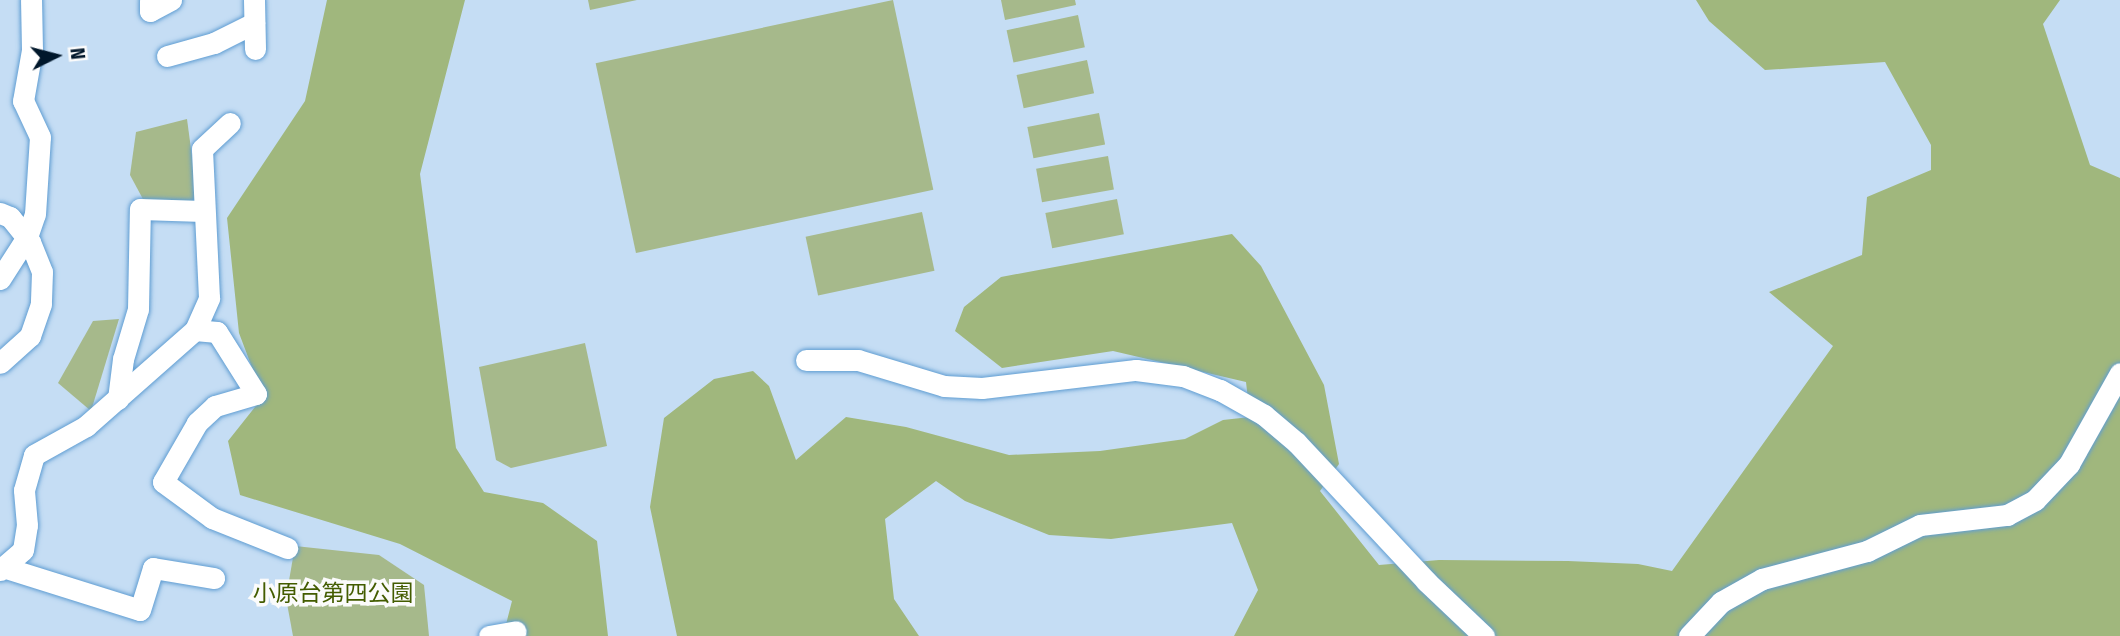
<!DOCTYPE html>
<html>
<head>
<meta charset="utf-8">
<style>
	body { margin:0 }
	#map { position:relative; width:2120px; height:636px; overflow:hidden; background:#c5ddf4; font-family:"Fira Sans Condensed","Noto Sans JP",sans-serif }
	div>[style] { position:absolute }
	.green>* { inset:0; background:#a6b98b; transform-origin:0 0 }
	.forest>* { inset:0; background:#a0b77d }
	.roads { filter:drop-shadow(0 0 2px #5f9dd2) drop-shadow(0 0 2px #5f9dd2) }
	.minor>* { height:21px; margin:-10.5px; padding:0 10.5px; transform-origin:10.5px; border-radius:10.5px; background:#fff }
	span { translate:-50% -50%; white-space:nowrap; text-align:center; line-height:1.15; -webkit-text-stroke:7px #fbfbfb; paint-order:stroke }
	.park-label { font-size:23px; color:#435c00 }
	.north { position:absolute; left:21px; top:21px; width:70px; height:70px; -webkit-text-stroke:5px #fbfbfb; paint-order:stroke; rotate:84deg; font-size:19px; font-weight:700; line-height:28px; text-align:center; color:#00172b }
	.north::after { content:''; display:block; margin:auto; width:24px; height:32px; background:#00172b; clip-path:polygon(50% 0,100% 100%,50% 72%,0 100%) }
</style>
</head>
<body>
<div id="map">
	<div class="green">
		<div style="clip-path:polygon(588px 0,637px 0,590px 10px)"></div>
		<div style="left:893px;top:0;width:194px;height:304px;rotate:78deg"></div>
		<div style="clip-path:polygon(1001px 0,1075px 0,1076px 5px,1005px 20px)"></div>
		<div style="left:1078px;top:15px;width:33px;height:73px;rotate:78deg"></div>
		<div style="left:1087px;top:60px;width:34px;height:72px;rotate:78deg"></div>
		<div style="left:1099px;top:113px;width:32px;height:73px;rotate:79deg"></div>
		<div style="clip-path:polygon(187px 119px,198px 202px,144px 201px,130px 175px,136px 132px)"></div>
		<div style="left:1108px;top:156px;width:34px;height:73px;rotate:80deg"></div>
		<div style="left:1117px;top:199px;width:36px;height:73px;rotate:79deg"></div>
		<div style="left:922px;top:212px;width:60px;height:119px;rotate:78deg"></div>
		<div style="clip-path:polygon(119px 319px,91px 411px,58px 383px,93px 321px)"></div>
		<div style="clip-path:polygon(585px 343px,607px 446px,511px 468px,496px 460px,479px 367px)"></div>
		<div style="clip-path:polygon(295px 546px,379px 555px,424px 585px,429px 636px,293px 636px,286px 598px)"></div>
	</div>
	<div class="forest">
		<div style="clip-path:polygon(327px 0,465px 0,420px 174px,456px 448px,484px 492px,543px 503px,597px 541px,608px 636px,503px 636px,512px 601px,400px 544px,240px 495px,228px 441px,263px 397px,239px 333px,227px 218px,305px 101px)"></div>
		<div style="clip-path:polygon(1696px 0,2060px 0,2043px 24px,2090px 165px,2120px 178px,2120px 636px,1234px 636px,1258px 590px,1232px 523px,1111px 539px,1049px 535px,965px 501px,936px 481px,885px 519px,894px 599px,919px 636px,677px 636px,650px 507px,664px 418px,714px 379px,753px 371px,769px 386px,796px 460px,846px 417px,906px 427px,1009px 455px,1100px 451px,1185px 439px,1223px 420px,1250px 417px,1246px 382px,1113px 351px,1002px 368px,955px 331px,964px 307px,1001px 277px,1232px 234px,1261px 266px,1324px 385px,1339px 464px,1320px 491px,1379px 565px,1439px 560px,1568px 561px,1638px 564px,1672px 571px,1833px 346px,1769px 292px,1862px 255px,1867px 197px,1931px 170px,1931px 145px,1885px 62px,1765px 70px,1709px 21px)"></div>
	</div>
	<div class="roads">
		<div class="minor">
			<div style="left:150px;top:0;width:11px;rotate:90deg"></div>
			<div style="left:150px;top:11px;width:24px;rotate:-28deg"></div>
			<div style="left:254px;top:0;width:49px;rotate:88.8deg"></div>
			<div style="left:167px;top:56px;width:49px;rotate:-15.5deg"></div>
			<div style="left:214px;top:43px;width:45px;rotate:-26.6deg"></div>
			<div style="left:0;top:213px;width:11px;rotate:22deg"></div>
			<div style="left:10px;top:217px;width:32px;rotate:51deg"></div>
			<div style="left:30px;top:242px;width:32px;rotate:68deg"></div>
			<div style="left:42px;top:272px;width:32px;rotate:92deg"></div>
			<div style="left:41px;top:304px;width:34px;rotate:109deg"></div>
			<div style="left:30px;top:336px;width:40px;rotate:138deg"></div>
			<div style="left:0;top:279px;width:50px;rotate:-57.3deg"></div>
			<div style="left:27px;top:237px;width:24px;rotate:-71deg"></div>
			<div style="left:35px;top:214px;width:77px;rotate:-86.3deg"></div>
			<div style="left:40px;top:137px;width:40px;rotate:-115deg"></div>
			<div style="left:23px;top:101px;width:52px;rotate:-80deg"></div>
			<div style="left:32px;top:50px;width:50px;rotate:-91.1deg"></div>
			<div style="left:195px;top:330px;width:22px;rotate:5deg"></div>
			<div style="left:217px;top:332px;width:73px;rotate:57.8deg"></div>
			<div style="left:256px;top:394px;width:43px;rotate:163.7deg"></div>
			<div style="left:215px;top:406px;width:25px;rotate:137deg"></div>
			<div style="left:197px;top:423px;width:68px;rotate:120deg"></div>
			<div style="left:163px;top:482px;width:61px;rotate:36.3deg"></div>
			<div style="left:212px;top:518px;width:81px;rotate:21.8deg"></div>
			<div style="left:806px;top:360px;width:52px"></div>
			<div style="left:858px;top:360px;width:90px;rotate:16.8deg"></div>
			<div style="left:944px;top:386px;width:38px;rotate:3deg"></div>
			<div style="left:982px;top:388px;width:155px;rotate:-6.7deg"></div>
			<div style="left:1136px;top:370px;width:47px;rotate:7.3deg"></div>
			<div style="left:1183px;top:376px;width:40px;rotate:21deg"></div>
			<div style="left:1220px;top:390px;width:51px;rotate:29.6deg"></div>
			<div style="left:1264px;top:415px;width:43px;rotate:40.3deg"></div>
			<div style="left:1297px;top:443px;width:189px;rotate:46.9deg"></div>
			<div style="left:1426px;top:581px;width:80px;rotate:43.5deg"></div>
			<div style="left:118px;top:399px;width:40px;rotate:-82.9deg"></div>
			<div style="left:123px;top:359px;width:52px;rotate:-73.3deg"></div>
			<div style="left:138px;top:309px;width:100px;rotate:-88.9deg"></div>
			<div style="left:140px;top:209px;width:63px;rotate:1.8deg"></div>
			<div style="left:6px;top:568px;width:140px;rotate:17.4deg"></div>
			<div style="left:140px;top:610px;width:44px;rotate:-72.8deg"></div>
			<div style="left:153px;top:568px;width:62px;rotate:9.3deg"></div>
			<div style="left:0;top:570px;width:30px;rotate:-41deg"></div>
			<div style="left:23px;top:550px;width:25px;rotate:-81deg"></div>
			<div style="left:27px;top:525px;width:35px;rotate:-95deg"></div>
			<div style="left:24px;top:490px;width:36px;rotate:-74deg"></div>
			<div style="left:34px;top:455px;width:60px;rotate:-29.1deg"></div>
			<div style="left:86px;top:426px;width:145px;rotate:-41.4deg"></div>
			<div style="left:195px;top:330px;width:35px;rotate:-66deg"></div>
			<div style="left:209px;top:298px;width:149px;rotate:-92.7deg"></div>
			<div style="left:202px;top:149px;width:38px;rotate:-43deg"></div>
			<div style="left:489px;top:636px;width:27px;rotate:-10deg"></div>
			<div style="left:1689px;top:636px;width:47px;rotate:-46.7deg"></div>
			<div style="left:1721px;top:602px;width:47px;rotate:-29.3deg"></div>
			<div style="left:1762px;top:579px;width:109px;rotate:-14.9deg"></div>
			<div style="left:1867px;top:551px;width:59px;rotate:-26.1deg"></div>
			<div style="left:1920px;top:525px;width:88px;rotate:-6.6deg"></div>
			<div style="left:2007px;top:515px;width:32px;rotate:-28deg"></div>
			<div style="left:2035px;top:500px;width:50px;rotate:-46.6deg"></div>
			<div style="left:2069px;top:464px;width:104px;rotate:-60.7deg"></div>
		</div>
	</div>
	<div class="park-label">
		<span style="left:333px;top:593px">小原台第四公園</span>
	</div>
	<div class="north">N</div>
</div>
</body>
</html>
